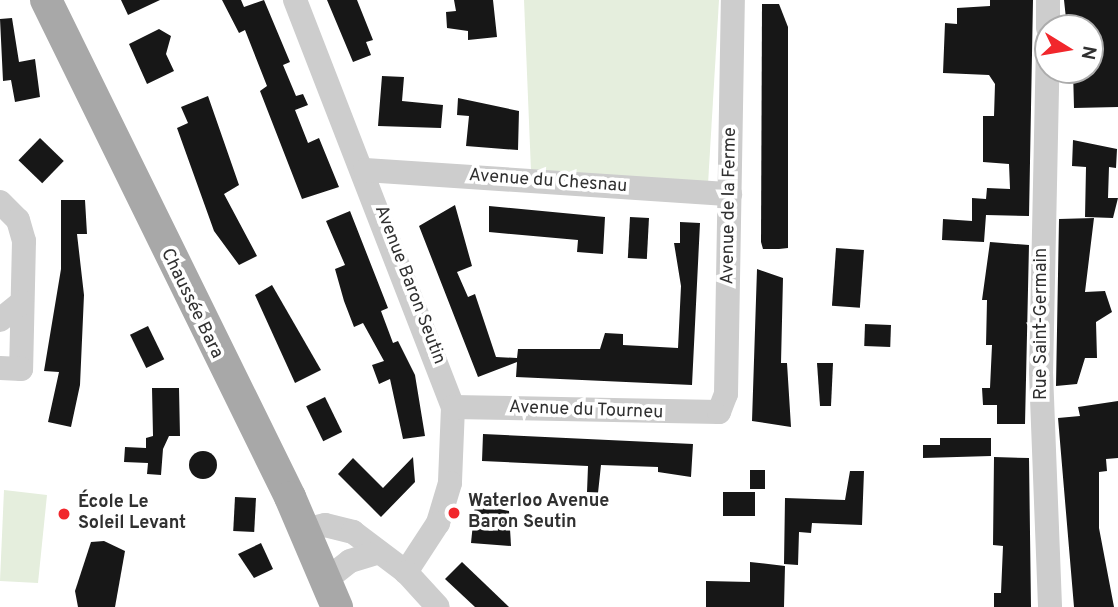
<!DOCTYPE html>
<html>
<head>
<meta charset="utf-8">
<style>
	body { margin:0 }
	#map { position:relative; width:1118px; height:607px; overflow:hidden; background:#fff; font-family:Overpass,sans-serif }
	div>[style] { position:absolute }
	.green>* { inset:0; background:#e5eedd }
	.building>* { inset:0; background:#171717; transform-origin:0 0 }
	.round { border-radius:50% }
	.minor>* { height:24px; margin:-12px; padding:0 12px; transform-origin:12px; border-radius:12px; background:#cdcdcd }
	.major>* { height:32px; margin:-16px; padding:0 16px; transform-origin:16px; border-radius:16px; background:#a8a8a8 }
	.dots>* { width:19px; height:19px; translate:-50% -50%; box-sizing:border-box; border:4px solid #fff; border-radius:50% }
	span { translate:-50% -50%; white-space:nowrap; text-align:center; line-height:1.15; -webkit-text-stroke:7px #fff; paint-order:stroke }
	.street-label { font-size:18px; color:#303030 }
	.poi-label { font-size:18px; color:#303030; font-weight:700 }
	.left { translate:0 -50%; text-align:left }
	.north { position:absolute; left:1034px; top:14px; width:70px; height:70px; box-sizing:border-box; background:#fff; border:2px solid #acacac; border-radius:50%; rotate:101deg; font-size:19px; font-weight:700; line-height:28px; text-align:center; color:#303030 }
	.north::after { content:''; display:block; margin:auto; width:24px; height:32px; background:#f1272c; clip-path:polygon(50% 0,100% 100%,50% 72%,0 100%) }
</style>
</head>
<body>
<div id="map">
	<div class="green">
		<div style="clip-path:polygon(524px 0,719px 0,708px 184px,531px 171px)"></div>
		<div style="clip-path:polygon(4px 490px,47px 495px,38px 583px,0 581px)"></div>
	</div>
	<div class="building">
		<div style="clip-path:polygon(121px 0,160px 0,128px 15px)"></div>
		<div style="clip-path:polygon(222px 0,241px 0,244px 7px,264px 0,290px 62px,283px 65px,296px 96px,303px 94px,308px 105px,295px 110px,308px 143px,319px 138px,339px 187px,302px 199px,260px 91px,267px 86px,245px 30px,239px 33px)"></div>
		<div style="clip-path:polygon(327px 0,357px 0,373px 40px,366px 42px,371px 55px,353px 62px)"></div>
		<div style="clip-path:polygon(454px 0,493px 0,497px 37px,468px 40px,468px 31px,447px 28px,446px 12px,456px 11px)"></div>
		<div style="clip-path:polygon(990px 0,1033px 0,1029px 216px,986px 215px,984px 242px,942px 240px,943px 219px,972px 221px,972px 198px,986px 199px,987px 188px,1010px 189px,1009px 164px,983px 162px,983px 116px,994px 116px,995px 84px,989px 75px,943px 73px,945px 23px,957px 24px,957px 8px,990px 6px)"></div>
		<div style="clip-path:polygon(1064px 0,1118px 0,1118px 107px,1074px 108px,1073px 70px,1090px 70px,1090px 28px,1067px 28px)"></div>
		<div style="clip-path:polygon(762px 4px,779px 4px,788px 27px,788px 248px,779px 249px,763px 249px,761px 242px)"></div>
		<div style="clip-path:polygon(12px 18px,19px 62px,35px 59px,40px 97px,15px 102px,11px 80px,3px 81px,0 19px)"></div>
		<div style="clip-path:polygon(159px 29px,171px 36px,166px 54px,174px 71px,147px 84px,129px 44px)"></div>
		<div style="clip-path:polygon(382px 76px,404px 77px,402px 101px,443px 105px,441px 128px,378px 126px)"></div>
		<div style="clip-path:polygon(208px 96px,239px 185px,224px 194px,257px 256px,239px 265px,214px 231px,177px 128px,188px 123px,181px 107px)"></div>
		<div style="clip-path:polygon(458px 98px,519px 111px,518px 150px,466px 146px,469px 116px,457px 115px)"></div>
		<div style="left:40px;top:138px;width:33px;height:31px;rotate:44deg"></div>
		<div style="clip-path:polygon(1073px 140px,1117px 149px,1116px 168px,1109px 167px,1108px 198px,1118px 198px,1113px 218px,1085px 217px,1086px 167px,1072px 166px)"></div>
		<div style="clip-path:polygon(61px 200px,85px 200px,87px 234px,77px 234px,84px 295px,80px 385px,71px 427px,48px 422px,59px 372px,44px 371px,61px 269px)"></div>
		<div style="clip-path:polygon(455px 205px,472px 266px,457px 272px,468px 297px,475px 294px,496px 357px,517px 358px,518px 349px,600px 349px,605px 333px,623px 334px,623px 345px,678px 348px,681px 286px,674px 243px,680px 243px,680px 222px,700px 223px,692px 385px,516px 377px,517px 362px,478px 377px,419px 226px)"></div>
		<div style="clip-path:polygon(489px 206px,605px 217px,603px 254px,577px 252px,578px 240px,489px 232px)"></div>
		<div style="clip-path:polygon(350px 211px,388px 308px,381px 311px,393px 343px,398px 341px,415px 375px,425px 436px,403px 439px,390px 379px,379px 384px,372px 365px,384px 361px,363px 323px,354px 327px,344px 301px,335px 269px,345px 265px,326px 221px)"></div>
		<div style="left:630px;top:217px;width:19px;height:41px;rotate:3deg"></div>
		<div style="clip-path:polygon(1094px 218px,1085px 292px,1105px 291px,1112px 312px,1096px 322px,1097px 358px,1085px 358px,1077px 384px,1056px 386px,1059px 219px)"></div>
		<div style="clip-path:polygon(990px 242px,1029px 245px,1025px 424px,997px 424px,997px 405px,983px 405px,982px 388px,990px 388px,992px 345px,986px 345px,987px 300px,982px 300px)"></div>
		<div style="left:836px;top:248px;width:28px;height:58px;rotate:4deg"></div>
		<div style="clip-path:polygon(757px 269px,783px 278px,781px 363px,787px 363px,791px 427px,752px 421px)"></div>
		<div style="clip-path:polygon(272px 285px,321px 370px,295px 383px,255px 295px)"></div>
		<div style="left:865px;top:324px;width:26px;height:22px;rotate:2deg"></div>
		<div style="left:148px;top:326px;width:37px;height:20px;rotate:64deg"></div>
		<div style="clip-path:polygon(817px 363px,833px 363px,831px 406px,820px 406px)"></div>
		<div style="clip-path:polygon(152px 388px,179px 388px,180px 436px,169px 436px,163px 449px,161px 475px,147px 474px,148px 463px,124px 462px,125px 447px,146px 448px,146px 438px,153px 436px)"></div>
		<div style="left:325px;top:397px;width:39px;height:21px;rotate:64deg"></div>
		<div style="clip-path:polygon(1118px 401px,1118px 458px,1106px 459px,1107px 471px,1099px 472px,1099px 528px,1114px 607px,1074px 607px,1058px 418px,1080px 416px,1078px 407px)"></div>
		<div style="clip-path:polygon(483px 434px,693px 444px,691px 477px,658px 472px,658px 467px,601px 465px,598px 493px,587px 492px,588px 466px,482px 461px)"></div>
		<div style="clip-path:polygon(940px 438px,991px 438px,991px 456px,923px 458px,923px 445px,940px 445px)"></div>
		<div class="round" style="left:189px;top:451px;width:28px;height:28px"></div>
		<div style="clip-path:polygon(413px 457px,415px 482px,381px 517px,338px 474px,353px 458px,383px 488px)"></div>
		<div style="clip-path:polygon(994px 457px,1029px 458px,1031px 607px,994px 607px,994px 593px,1001px 593px,1003px 546px,993px 545px)"></div>
		<div style="left:750px;top:470px;width:15px;height:19px"></div>
		<div style="clip-path:polygon(850px 471px,864px 471px,862px 525px,812px 523px,811px 533px,799px 532px,798px 565px,784px 564px,785px 498px,845px 500px)"></div>
		<div style="left:723px;top:492px;width:32px;height:24px"></div>
		<div style="left:235px;top:497px;width:21px;height:34px;rotate:3deg"></div>
		<div style="clip-path:polygon(475px 504px,509px 511px,511px 546px,471px 543px)"></div>
		<div style="clip-path:polygon(104px 541px,125px 551px,115px 607px,78px 607px,75px 591px,91px 542px)"></div>
		<div style="clip-path:polygon(261px 543px,273px 569px,254px 578px,238px 554px)"></div>
		<div style="clip-path:polygon(462px 562px,484px 583px,509px 607px,475px 607px,445px 579px)"></div>
		<div style="clip-path:polygon(750px 562px,785px 566px,784px 607px,706px 607px,706px 581px,750px 582px)"></div>
	</div>
	<div class="minor">
		<div style="left:295px;top:0;width:437px;rotate:68.8deg"></div>
		<div style="left:453px;top:407px;width:76px;rotate:92.3deg"></div>
		<div style="left:450px;top:483px;width:42px;rotate:106.7deg"></div>
		<div style="left:438px;top:523px;width:59px;rotate:123.1deg"></div>
		<div style="left:1048px;top:0;width:28px;rotate:90deg"></div>
		<div style="left:1048px;top:41px;width:331px;rotate:91.2deg"></div>
		<div style="left:1041px;top:372px;width:235px;rotate:87.8deg"></div>
		<div style="left:365px;top:170px;width:366px;rotate:3.8deg"></div>
		<div style="left:0;top:202px;width:25px;rotate:45deg"></div>
		<div style="left:18px;top:220px;width:22px;rotate:74deg"></div>
		<div style="left:24px;top:241px;width:128px;rotate:91.3deg"></div>
		<div style="left:21px;top:369px;width:21px;rotate:-177deg"></div>
		<div style="left:0;top:320px;width:28px;rotate:-39deg"></div>
		<div style="left:453px;top:407px;width:266px;rotate:1.1deg"></div>
		<div style="left:719px;top:412px;width:19px;rotate:-69deg"></div>
		<div style="left:726px;top:394px;width:394px;rotate:-89deg"></div>
		<div style="left:305px;top:530px;width:21px;rotate:-14deg"></div>
		<div style="left:325px;top:525px;width:29px;rotate:14deg"></div>
		<div style="left:353px;top:532px;width:66px;rotate:37deg"></div>
		<div style="left:406px;top:572px;width:47px;rotate:47.6deg"></div>
		<div style="left:327px;top:579px;width:29px;rotate:-38deg"></div>
		<div style="left:350px;top:561px;width:30px;rotate:-17deg"></div>
	</div>
	<div class="major">
		<div style="left:46px;top:0;width:554px;rotate:63.85deg"></div>
		<div style="left:290px;top:497px;width:120px;rotate:66.9deg"></div>
	</div>
	<div class="dots">
		<div style="left:454px;top:513px;background:#f1272c"></div>
		<div style="left:64px;top:514px;background:#f1272c"></div>
	</div>
	<div class="street-label">
		<span style="left:548px;top:182px;rotate:4deg">Avenue du Chesnau</span>
		<span style="left:730px;top:206px;rotate:-89deg">Avenue de la Ferme</span>
		<span style="left:409px;top:285px;rotate:69deg">Avenue Baron Seutin</span>
		<span style="left:191px;top:304px;rotate:64deg">Chaussée Bara</span>
		<span style="left:1042px;top:324px;rotate:-90deg">Rue Saint-Germain</span>
		<span style="left:586px;top:411px;rotate:2deg">Avenue du Tourneu</span>
	</div>
	<div class="poi-label">
		<span class="left" style="left:468px;top:513px">Waterloo Avenue<br>Baron Seutin</span>
		<span class="left" style="left:78px;top:514px">École Le<br>Soleil Levant</span>
	</div>
	<div class="north">N</div>
</div>
</body>
</html>
